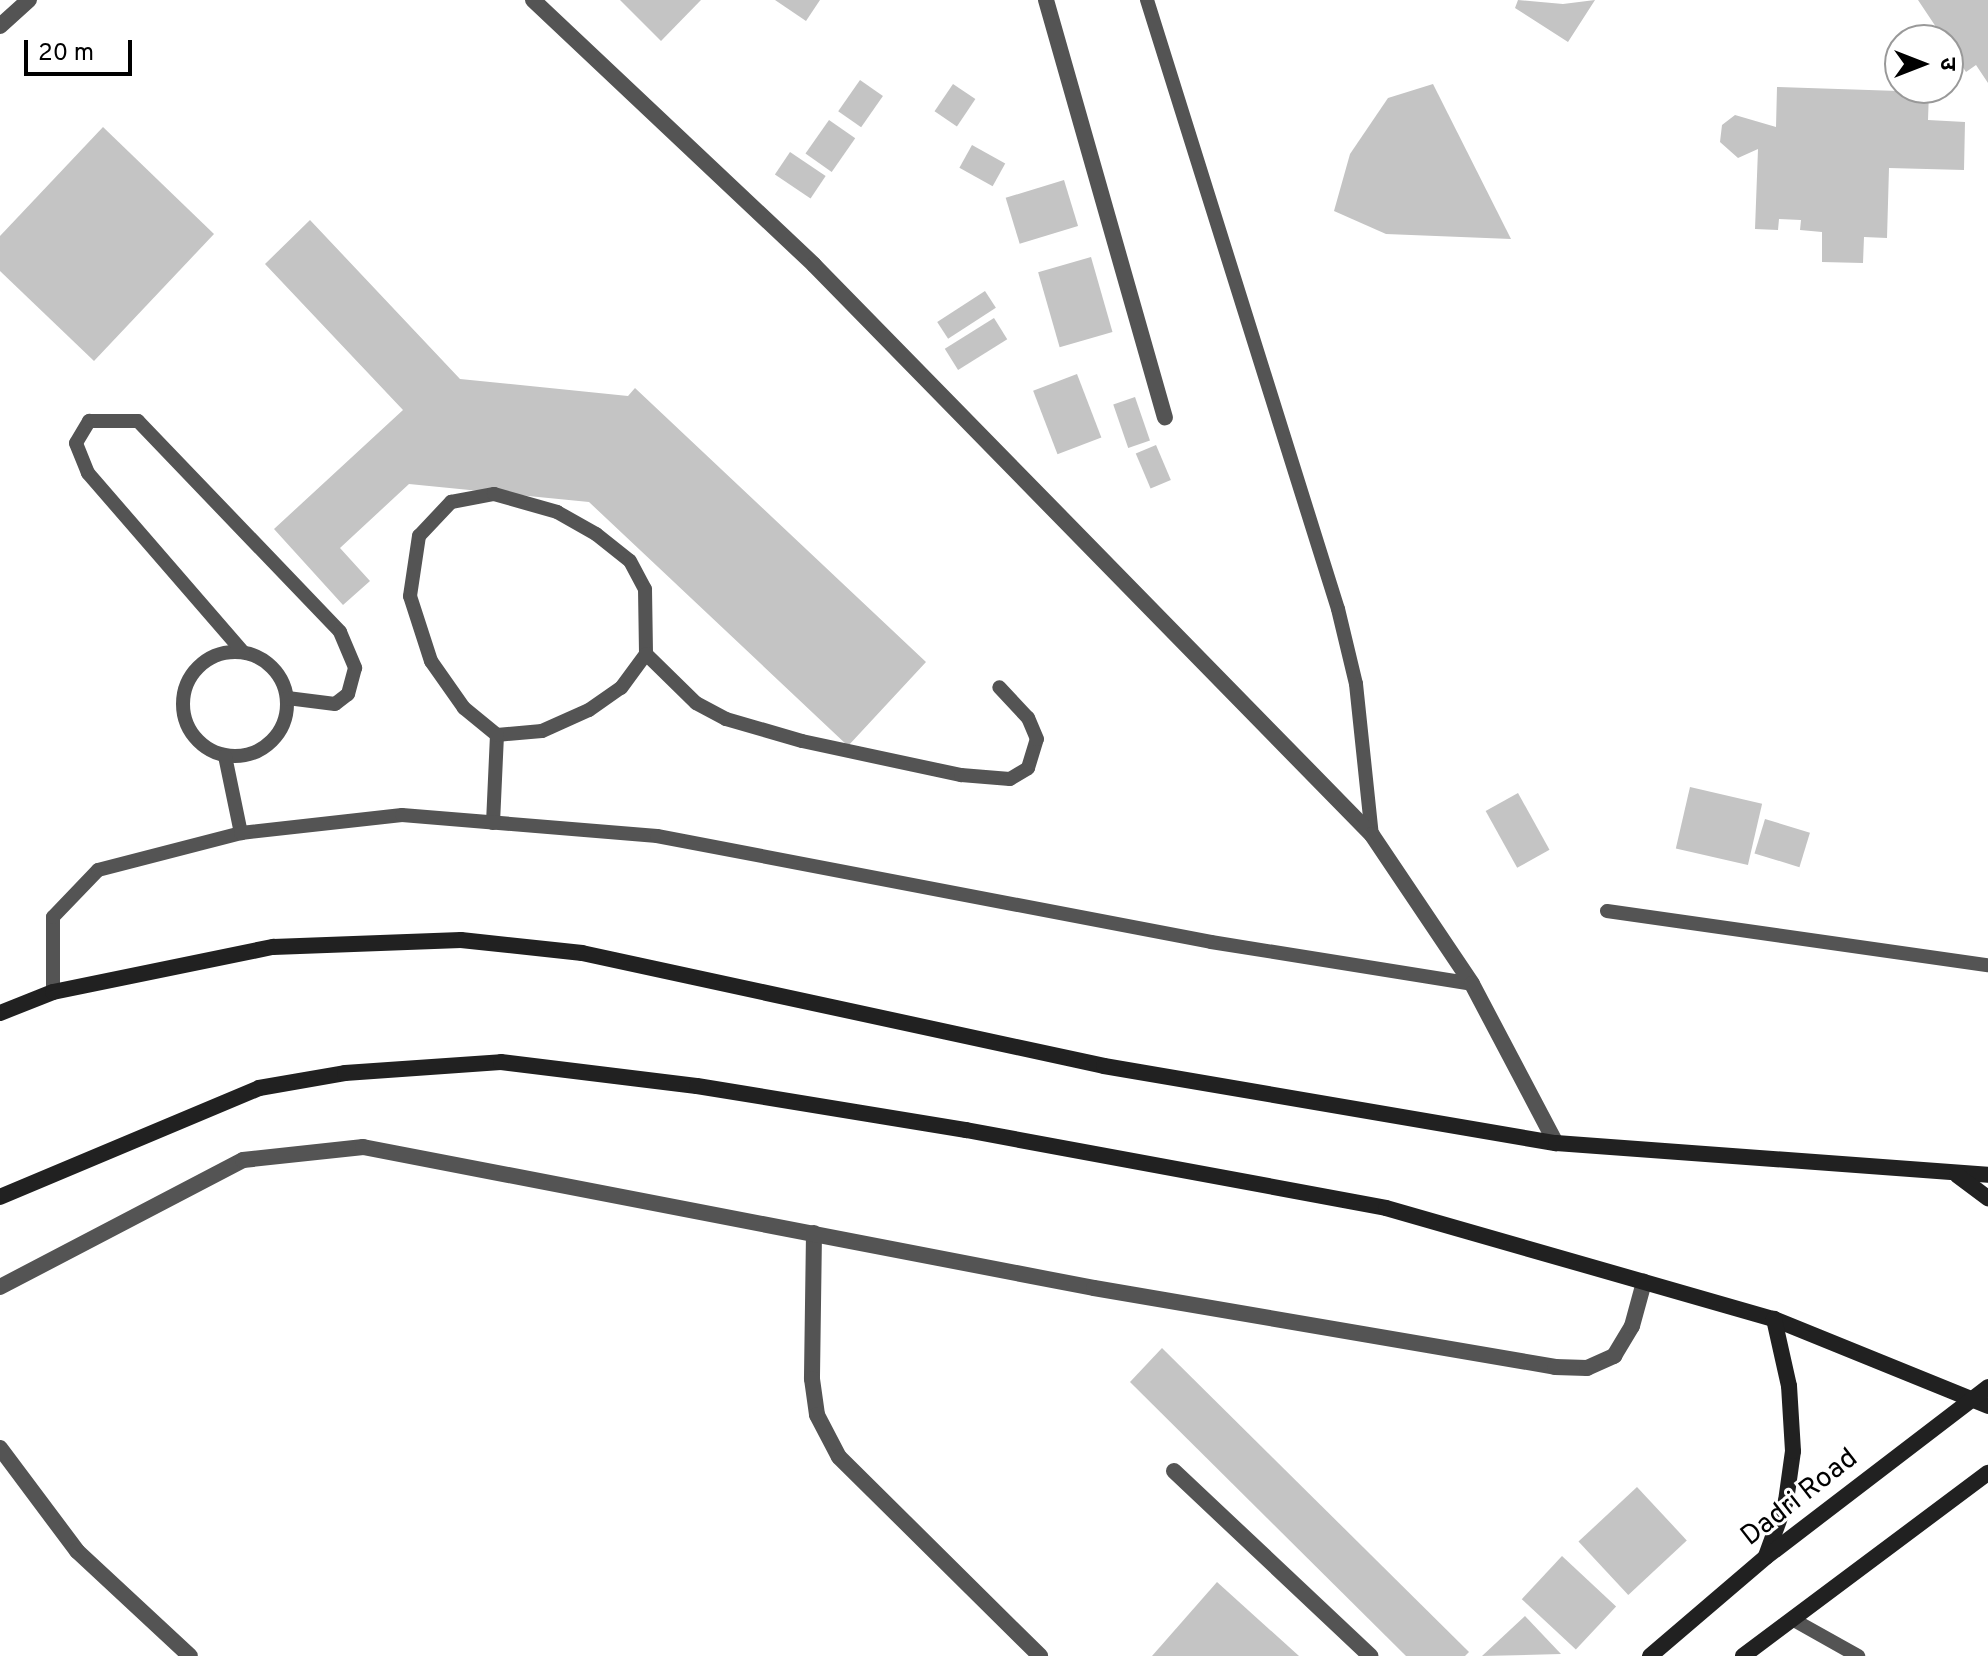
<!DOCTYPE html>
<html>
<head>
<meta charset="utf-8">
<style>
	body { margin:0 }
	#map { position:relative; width:1988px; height:1656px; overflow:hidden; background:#fff; font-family:Overpass,"Noto Sans Devanagari",sans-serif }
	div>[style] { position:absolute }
	.building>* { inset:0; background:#c4c4c4; transform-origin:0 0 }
	.service>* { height:14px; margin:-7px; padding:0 7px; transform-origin:7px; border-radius:7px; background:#545454 }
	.service>.ring { margin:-7px; padding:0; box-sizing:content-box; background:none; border:14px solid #545454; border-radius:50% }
	.minor>* { height:16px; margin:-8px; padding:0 8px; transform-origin:8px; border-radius:8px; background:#545454 }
	.secondary>* { height:16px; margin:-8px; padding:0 8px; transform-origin:8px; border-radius:8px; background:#212121 }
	span { translate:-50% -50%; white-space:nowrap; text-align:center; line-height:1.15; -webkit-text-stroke:6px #fff; paint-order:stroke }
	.street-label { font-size:28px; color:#000 }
	.north { position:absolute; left:1884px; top:24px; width:80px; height:80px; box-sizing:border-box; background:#fff; border:2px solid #999; border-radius:50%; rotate:90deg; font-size:22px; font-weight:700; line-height:32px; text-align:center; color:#000 }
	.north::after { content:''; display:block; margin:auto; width:28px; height:36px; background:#000; clip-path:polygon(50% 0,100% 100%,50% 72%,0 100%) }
	.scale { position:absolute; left:24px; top:40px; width:108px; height:36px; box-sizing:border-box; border:4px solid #000; border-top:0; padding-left:10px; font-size:24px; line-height:28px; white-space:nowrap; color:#000; -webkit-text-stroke:6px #fff; paint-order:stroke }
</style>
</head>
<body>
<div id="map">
	<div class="building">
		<div style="clip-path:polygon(620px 0,701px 0,661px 41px)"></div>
		<div style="clip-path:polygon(775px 0,820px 0,806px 21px)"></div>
		<div style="clip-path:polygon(1518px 0,1563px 4px,1595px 0,1568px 42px,1515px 8px)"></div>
		<div style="clip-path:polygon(1918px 0,1988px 0,1988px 83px,1976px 65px,1966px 72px)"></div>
		<div style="left:860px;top:80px;width:28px;height:38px;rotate:35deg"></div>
		<div style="left:953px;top:84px;width:27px;height:33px;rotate:34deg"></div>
		<div style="clip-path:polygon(1433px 84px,1511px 239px,1386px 234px,1334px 211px,1350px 154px,1388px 98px)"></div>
		<div style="clip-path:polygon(1777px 87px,1929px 92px,1928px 120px,1965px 122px,1964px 170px,1889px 168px,1887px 238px,1864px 237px,1863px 263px,1822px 262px,1822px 232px,1800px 230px,1801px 220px,1779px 219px,1778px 230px,1755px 229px,1758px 149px,1738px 158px,1720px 142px,1722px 125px,1735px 115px,1776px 127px)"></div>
		<div style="left:829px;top:120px;width:32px;height:41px;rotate:35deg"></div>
		<div style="clip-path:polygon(103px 127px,214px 234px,94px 361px,0 271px,0 236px)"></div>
		<div style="left:972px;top:145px;width:38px;height:26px;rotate:29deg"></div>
		<div style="left:790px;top:152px;width:43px;height:27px;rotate:34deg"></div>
		<div style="left:1064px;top:180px;width:48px;height:61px;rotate:73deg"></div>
		<div style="clip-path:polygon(310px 220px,460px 379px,628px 396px,635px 388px,926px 662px,848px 746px,589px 502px,409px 484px,340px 548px,370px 581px,343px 605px,274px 529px,403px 410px,265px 264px)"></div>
		<div style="left:1091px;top:257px;width:78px;height:55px;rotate:74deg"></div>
		<div style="left:985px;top:291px;width:20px;height:57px;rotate:57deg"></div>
		<div style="left:994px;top:318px;width:25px;height:58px;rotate:58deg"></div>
		<div style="left:1077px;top:374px;width:68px;height:47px;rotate:69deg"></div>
		<div style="left:1135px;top:397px;width:46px;height:23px;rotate:71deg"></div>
		<div style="left:1156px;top:445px;width:38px;height:22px;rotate:67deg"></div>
		<div style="left:1690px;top:787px;width:74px;height:63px;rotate:13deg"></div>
		<div style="left:1518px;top:793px;width:65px;height:37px;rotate:61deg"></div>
		<div style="left:1765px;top:819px;width:47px;height:36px;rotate:17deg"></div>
		<div style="clip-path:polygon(1162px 1348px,1469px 1652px,1465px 1656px,1406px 1656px,1130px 1382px)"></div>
		<div style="left:1637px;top:1487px;width:73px;height:80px;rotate:47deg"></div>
		<div style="left:1562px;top:1556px;width:74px;height:59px;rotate:43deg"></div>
		<div style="clip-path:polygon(1217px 1582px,1299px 1656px,1152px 1656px)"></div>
		<div style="clip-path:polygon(1525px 1616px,1561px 1654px,1482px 1656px)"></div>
	</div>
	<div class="service">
		<div style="left:1147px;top:0;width:638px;rotate:72.59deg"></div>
		<div style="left:1338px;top:609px;width:77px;rotate:76.5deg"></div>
		<div style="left:1356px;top:684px;width:152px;rotate:84deg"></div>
		<div class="ring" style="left:183px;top:652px;width:90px;height:90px"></div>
		<div style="left:243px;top:652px;width:237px;rotate:-130.9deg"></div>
		<div style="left:88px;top:473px;width:32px;rotate:-112deg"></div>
		<div style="left:76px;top:443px;width:26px;rotate:-59deg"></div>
		<div style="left:89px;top:421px;width:49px"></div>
		<div style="left:138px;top:421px;width:292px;rotate:46.2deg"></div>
		<div style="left:340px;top:632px;width:39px;rotate:67deg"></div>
		<div style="left:355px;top:668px;width:27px;rotate:105deg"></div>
		<div style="left:348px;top:694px;width:16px;rotate:142deg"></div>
		<div style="left:335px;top:704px;width:48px;rotate:-172.9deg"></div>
		<div style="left:497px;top:735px;width:45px;rotate:-5.1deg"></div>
		<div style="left:542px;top:731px;width:51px;rotate:-24.1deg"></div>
		<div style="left:589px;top:710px;width:39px;rotate:-35deg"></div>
		<div style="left:621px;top:688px;width:42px;rotate:-53.7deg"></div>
		<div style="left:225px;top:756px;width:79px;rotate:78.3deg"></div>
		<div style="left:493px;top:823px;width:88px;rotate:-87.4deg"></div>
		<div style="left:497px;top:735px;width:43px;rotate:-140.7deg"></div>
		<div style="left:464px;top:708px;width:57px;rotate:-125.1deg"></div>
		<div style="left:431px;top:661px;width:68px;rotate:-107.9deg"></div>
		<div style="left:410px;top:596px;width:61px;rotate:-81.5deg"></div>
		<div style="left:419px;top:536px;width:47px;rotate:-46.7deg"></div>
		<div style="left:451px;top:502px;width:44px;rotate:-10.5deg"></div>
		<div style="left:494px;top:494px;width:66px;rotate:15.9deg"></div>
		<div style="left:557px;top:512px;width:45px;rotate:29.4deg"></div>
		<div style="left:596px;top:534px;width:43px;rotate:38.5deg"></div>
		<div style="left:630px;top:561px;width:32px;rotate:62deg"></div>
		<div style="left:645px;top:589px;width:65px;rotate:89.1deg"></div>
		<div style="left:646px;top:654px;width:70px;rotate:44.4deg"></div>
		<div style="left:696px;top:703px;width:34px;rotate:28deg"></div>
		<div style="left:726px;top:719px;width:79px;rotate:16.1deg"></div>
		<div style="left:802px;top:741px;width:163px;rotate:12.1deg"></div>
		<div style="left:961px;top:775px;width:49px;rotate:4.7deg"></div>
		<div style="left:1010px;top:779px;width:21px;rotate:-31deg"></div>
		<div style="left:1028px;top:768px;width:30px;rotate:-73deg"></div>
		<div style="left:1037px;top:739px;width:23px;rotate:-113deg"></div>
		<div style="left:1028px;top:718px;width:42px;rotate:-133.1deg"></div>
		<div style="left:1607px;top:911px;width:385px;rotate:8.1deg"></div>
		<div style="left:53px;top:992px;width:75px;rotate:-90deg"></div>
		<div style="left:53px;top:917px;width:65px;rotate:-46.2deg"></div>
		<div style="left:98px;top:870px;width:148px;rotate:-14.5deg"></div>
		<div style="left:241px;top:833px;width:162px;rotate:-6.4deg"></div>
		<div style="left:402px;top:815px;width:256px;rotate:4.7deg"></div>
		<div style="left:657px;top:836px;width:564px;rotate:10.83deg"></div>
		<div style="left:1211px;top:942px;width:264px;rotate:9.1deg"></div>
		<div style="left:1792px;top:1619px;width:76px;rotate:29.3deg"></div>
	</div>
	<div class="minor">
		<div style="left:533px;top:0;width:386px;rotate:43.3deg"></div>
		<div style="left:814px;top:265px;width:798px;rotate:45.61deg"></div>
		<div style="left:1372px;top:835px;width:179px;rotate:56.1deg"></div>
		<div style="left:1472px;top:984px;width:180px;rotate:62.2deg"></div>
		<div style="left:1046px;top:0;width:434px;rotate:74.1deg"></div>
		<div style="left:0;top:26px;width:39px;rotate:-42deg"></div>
		<div style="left:814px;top:1233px;width:146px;rotate:90.8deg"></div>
		<div style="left:812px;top:1379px;width:36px;rotate:82deg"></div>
		<div style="left:817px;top:1415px;width:47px;rotate:62.4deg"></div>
		<div style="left:839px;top:1457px;width:283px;rotate:44.7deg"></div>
		<div style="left:0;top:1287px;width:274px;rotate:-27.6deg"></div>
		<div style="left:243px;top:1160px;width:121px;rotate:-6.2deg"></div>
		<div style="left:363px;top:1147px;width:744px;rotate:10.92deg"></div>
		<div style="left:1094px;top:1288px;width:468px;rotate:9.7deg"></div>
		<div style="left:1555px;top:1367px;width:32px;rotate:2deg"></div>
		<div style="left:1587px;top:1368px;width:30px;rotate:-24deg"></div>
		<div style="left:1614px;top:1356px;width:35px;rotate:-59deg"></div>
		<div style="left:1632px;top:1326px;width:46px;rotate:-74.7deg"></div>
		<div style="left:0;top:1448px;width:129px;rotate:53.2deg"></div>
		<div style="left:77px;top:1551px;width:154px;rotate:42.9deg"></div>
		<div style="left:1174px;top:1471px;width:270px;rotate:43.3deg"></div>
	</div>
	<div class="secondary">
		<div style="left:0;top:1013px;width:57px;rotate:-21.6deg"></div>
		<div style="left:53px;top:992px;width:225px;rotate:-11.6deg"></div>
		<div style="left:273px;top:947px;width:188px;rotate:-2.1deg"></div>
		<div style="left:461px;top:940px;width:122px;rotate:6.1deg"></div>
		<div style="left:582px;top:953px;width:534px;rotate:12.21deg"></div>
		<div style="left:1104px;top:1066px;width:459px;rotate:9.7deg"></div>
		<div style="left:1556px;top:1143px;width:433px;rotate:4.2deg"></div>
		<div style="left:1957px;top:1175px;width:39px;rotate:37deg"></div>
		<div style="left:0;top:1197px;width:281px;rotate:-22.8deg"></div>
		<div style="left:259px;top:1088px;width:87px;rotate:-9.9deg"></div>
		<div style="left:345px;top:1073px;width:156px;rotate:-4deg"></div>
		<div style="left:501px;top:1062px;width:197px;rotate:7deg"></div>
		<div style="left:697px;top:1086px;width:273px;rotate:9.3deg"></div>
		<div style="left:966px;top:1130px;width:427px;rotate:10.5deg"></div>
		<div style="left:1386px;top:1208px;width:404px;rotate:16deg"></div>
		<div style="left:1774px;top:1319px;width:231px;rotate:22.1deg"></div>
		<div style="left:1766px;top:1556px;width:59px;rotate:-70deg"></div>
		<div style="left:1786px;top:1501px;width:50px;rotate:-82deg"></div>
		<div style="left:1793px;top:1451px;width:65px;rotate:-93.5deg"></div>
		<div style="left:1789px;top:1386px;width:69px;rotate:-102.6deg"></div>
		<div style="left:1650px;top:1656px;width:153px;rotate:-40.5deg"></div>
		<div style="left:1766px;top:1557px;width:280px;rotate:-37.4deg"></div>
		<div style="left:1743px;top:1656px;width:306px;rotate:-36.8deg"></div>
	</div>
	<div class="street-label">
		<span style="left:1800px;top:1498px;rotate:-38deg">Dadri Road</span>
	</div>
	<div class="north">उ</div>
	<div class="scale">20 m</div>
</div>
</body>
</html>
